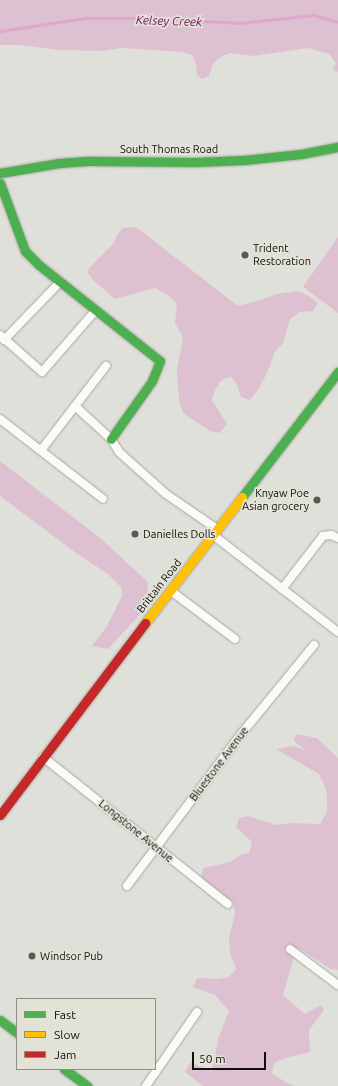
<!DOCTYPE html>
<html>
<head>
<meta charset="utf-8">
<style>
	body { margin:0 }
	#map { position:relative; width:338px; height:1086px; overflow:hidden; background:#e0e0da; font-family:Ubuntu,sans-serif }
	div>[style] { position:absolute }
	.green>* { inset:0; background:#ddc1d1 }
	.stream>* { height:3px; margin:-1.5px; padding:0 1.5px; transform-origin:1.5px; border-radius:1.5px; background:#e1a6cb }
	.roads { filter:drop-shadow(0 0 1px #a8a8a4) drop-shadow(0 0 1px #a8a8a4) }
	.street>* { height:8px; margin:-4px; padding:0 4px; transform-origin:4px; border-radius:4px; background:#fafaf9 }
	.fast>* { height:9px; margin:-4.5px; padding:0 4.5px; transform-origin:4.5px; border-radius:4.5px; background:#4caf50 }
	.slow>* { height:9px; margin:-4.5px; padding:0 4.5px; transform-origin:4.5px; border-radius:4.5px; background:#ffc107 }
	.jam>* { height:9px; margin:-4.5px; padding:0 4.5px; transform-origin:4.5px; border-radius:4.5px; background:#c62828 }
	.dots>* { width:11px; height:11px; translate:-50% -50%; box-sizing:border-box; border:2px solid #e3e2d7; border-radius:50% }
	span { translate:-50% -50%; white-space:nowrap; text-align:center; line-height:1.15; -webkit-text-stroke:3.5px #e3e2d7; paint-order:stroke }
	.street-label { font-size:11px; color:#100f0c }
	.poi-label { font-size:11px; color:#100f0c }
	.left { translate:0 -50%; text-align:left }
	.right { translate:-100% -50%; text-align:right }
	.water-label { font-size:12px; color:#720a5a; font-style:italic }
	.legend { position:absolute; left:16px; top:998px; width:140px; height:72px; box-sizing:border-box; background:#e3e2d7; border:1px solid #8f8e86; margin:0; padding:5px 7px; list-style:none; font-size:12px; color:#100f0c }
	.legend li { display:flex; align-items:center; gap:8px; height:20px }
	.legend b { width:20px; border:1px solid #8f8e86 }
	.scale { position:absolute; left:192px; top:1052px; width:74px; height:18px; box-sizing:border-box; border:2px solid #100f0c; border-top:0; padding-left:5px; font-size:12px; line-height:14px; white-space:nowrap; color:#100f0c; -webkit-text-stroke:3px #e3e2d7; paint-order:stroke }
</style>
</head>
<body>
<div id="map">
	<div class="green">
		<div style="clip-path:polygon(0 0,338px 0,338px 72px,332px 69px,336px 63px,329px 54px,308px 48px,254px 56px,230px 53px,219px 58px,213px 64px,209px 76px,202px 79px,197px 75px,196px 65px,192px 55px,182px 52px,121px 48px,104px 51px,59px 50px,19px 45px,0 45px)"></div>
		<div style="clip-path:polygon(136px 227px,238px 306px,258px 301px,277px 294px,297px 291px,309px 296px,318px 303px,313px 311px,300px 312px,290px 319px,283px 343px,275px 352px,266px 375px,258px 390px,250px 400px,241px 397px,237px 385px,231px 376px,221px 381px,215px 390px,212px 400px,227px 424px,220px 433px,210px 431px,183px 413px,179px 400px,177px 370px,183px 338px,175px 323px,177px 304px,168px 295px,155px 288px,115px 299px,94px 281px,88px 273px,89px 268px,113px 244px,117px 235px,123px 228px)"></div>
		<div style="clip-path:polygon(338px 237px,338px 313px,303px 287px)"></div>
		<div style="clip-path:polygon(0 461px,99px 537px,148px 582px,147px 607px,108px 649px,92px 646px,107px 626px,122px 596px,121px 587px,108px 574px,76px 553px,0 496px)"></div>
		<div style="clip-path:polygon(297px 734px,317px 738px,338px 758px,338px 970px,331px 969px,298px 948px,294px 957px,283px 995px,305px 1014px,321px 1005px,324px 1010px,309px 1030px,310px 1052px,286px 1058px,274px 1063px,272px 1074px,293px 1086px,203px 1086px,185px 1072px,191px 1062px,211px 1071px,215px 1059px,218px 1039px,229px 1011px,215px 995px,193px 987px,197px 978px,218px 979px,229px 977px,236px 969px,230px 953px,229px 938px,235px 913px,233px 902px,213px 889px,201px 877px,203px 868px,230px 862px,242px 854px,249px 853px,252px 842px,236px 827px,239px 818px,248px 816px,276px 825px,293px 823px,320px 824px,327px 812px,327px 799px,326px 789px,319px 774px,276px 749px,293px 746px,305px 750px,293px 740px)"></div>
	</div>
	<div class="stream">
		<div style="left:0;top:31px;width:87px;rotate:-8.6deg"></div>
		<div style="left:86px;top:18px;width:69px"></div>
		<div style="left:155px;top:18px;width:85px;rotate:3.4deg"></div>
		<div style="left:240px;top:23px;width:74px;rotate:-6.2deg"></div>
		<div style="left:314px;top:15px;width:25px;rotate:16deg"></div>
	</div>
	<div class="roads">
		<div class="street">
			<div style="left:0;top:335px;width:56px;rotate:41.4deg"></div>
			<div style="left:42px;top:372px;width:82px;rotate:-48.9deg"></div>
			<div style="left:4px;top:340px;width:81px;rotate:-46deg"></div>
			<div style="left:75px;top:406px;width:49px;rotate:42.5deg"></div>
			<div style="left:111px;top:439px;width:15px;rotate:58deg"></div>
			<div style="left:119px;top:452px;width:63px;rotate:41.8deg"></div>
			<div style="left:166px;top:494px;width:62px;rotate:34.5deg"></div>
			<div style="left:0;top:419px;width:130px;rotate:37.8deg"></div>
			<div style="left:42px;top:449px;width:105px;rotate:-52.4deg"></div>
			<div style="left:213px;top:535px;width:158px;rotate:37.8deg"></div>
			<div style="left:282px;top:589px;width:67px;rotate:-52.3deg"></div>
			<div style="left:323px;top:536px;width:8px;rotate:-7deg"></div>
			<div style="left:331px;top:535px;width:8px;rotate:23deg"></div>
			<div style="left:171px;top:591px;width:80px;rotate:36.9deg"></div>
			<div style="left:43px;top:757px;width:236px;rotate:38.5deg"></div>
			<div style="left:127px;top:886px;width:191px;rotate:-53.1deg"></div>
			<div style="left:242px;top:733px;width:114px;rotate:-50.7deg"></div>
			<div style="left:290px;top:949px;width:60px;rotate:36.9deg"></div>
			<div style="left:146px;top:1086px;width:90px;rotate:-55.4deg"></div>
		</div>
		<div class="fast">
			<div style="left:0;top:173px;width:60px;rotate:-9.6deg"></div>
			<div style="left:59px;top:163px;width:32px;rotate:-4deg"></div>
			<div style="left:91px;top:161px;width:104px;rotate:0.6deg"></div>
			<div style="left:195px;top:162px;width:49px;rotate:-2.3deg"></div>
			<div style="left:244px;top:160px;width:57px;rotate:-6deg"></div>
			<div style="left:301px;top:154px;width:38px;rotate:-11deg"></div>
			<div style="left:0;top:183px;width:72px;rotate:69.8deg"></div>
			<div style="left:25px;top:251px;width:20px;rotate:45deg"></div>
			<div style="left:39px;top:265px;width:154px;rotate:38.4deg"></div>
			<div style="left:160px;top:361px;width:22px;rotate:112deg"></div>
			<div style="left:152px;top:381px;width:71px;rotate:125.3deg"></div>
			<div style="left:242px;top:497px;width:158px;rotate:-52.5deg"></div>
			<div style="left:0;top:1020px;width:21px;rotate:37deg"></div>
			<div style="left:64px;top:1069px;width:29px;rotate:36deg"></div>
		</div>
		<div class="slow">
			<div style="left:145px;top:623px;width:159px;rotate:-52.4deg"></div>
		</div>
		<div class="jam">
			<div style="left:0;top:815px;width:241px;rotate:-52.9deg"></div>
		</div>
	</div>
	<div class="dots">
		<div style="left:245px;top:255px;background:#595854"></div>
		<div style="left:317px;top:500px;background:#595854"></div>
		<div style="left:135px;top:534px;background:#595854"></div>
		<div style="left:32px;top:956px;background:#595854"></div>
	</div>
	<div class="street-label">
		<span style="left:169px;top:149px">South Thomas Road</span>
		<span style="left:159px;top:586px;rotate:-52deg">Brittain Road</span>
		<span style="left:219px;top:764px;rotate:-53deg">Bluestone Avenue</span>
		<span style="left:136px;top:831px;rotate:39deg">Longstone Avenue</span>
	</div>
	<div class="poi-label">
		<span class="left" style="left:253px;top:255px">Trident<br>Restoration</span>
		<span class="right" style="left:309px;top:500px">Knyaw Poe<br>Asian grocery</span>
		<span class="left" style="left:143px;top:534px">Danielles Dolls</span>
		<span class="left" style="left:40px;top:956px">Windsor Pub</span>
	</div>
	<div class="water-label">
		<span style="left:169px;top:21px;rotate:2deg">Kelsey Creek</span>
	</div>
	<ul class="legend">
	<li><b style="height:5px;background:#4caf50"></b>Fast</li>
	<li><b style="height:5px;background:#ffc107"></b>Slow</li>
	<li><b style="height:5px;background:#c62828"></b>Jam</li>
	</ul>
	<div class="scale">50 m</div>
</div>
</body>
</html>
